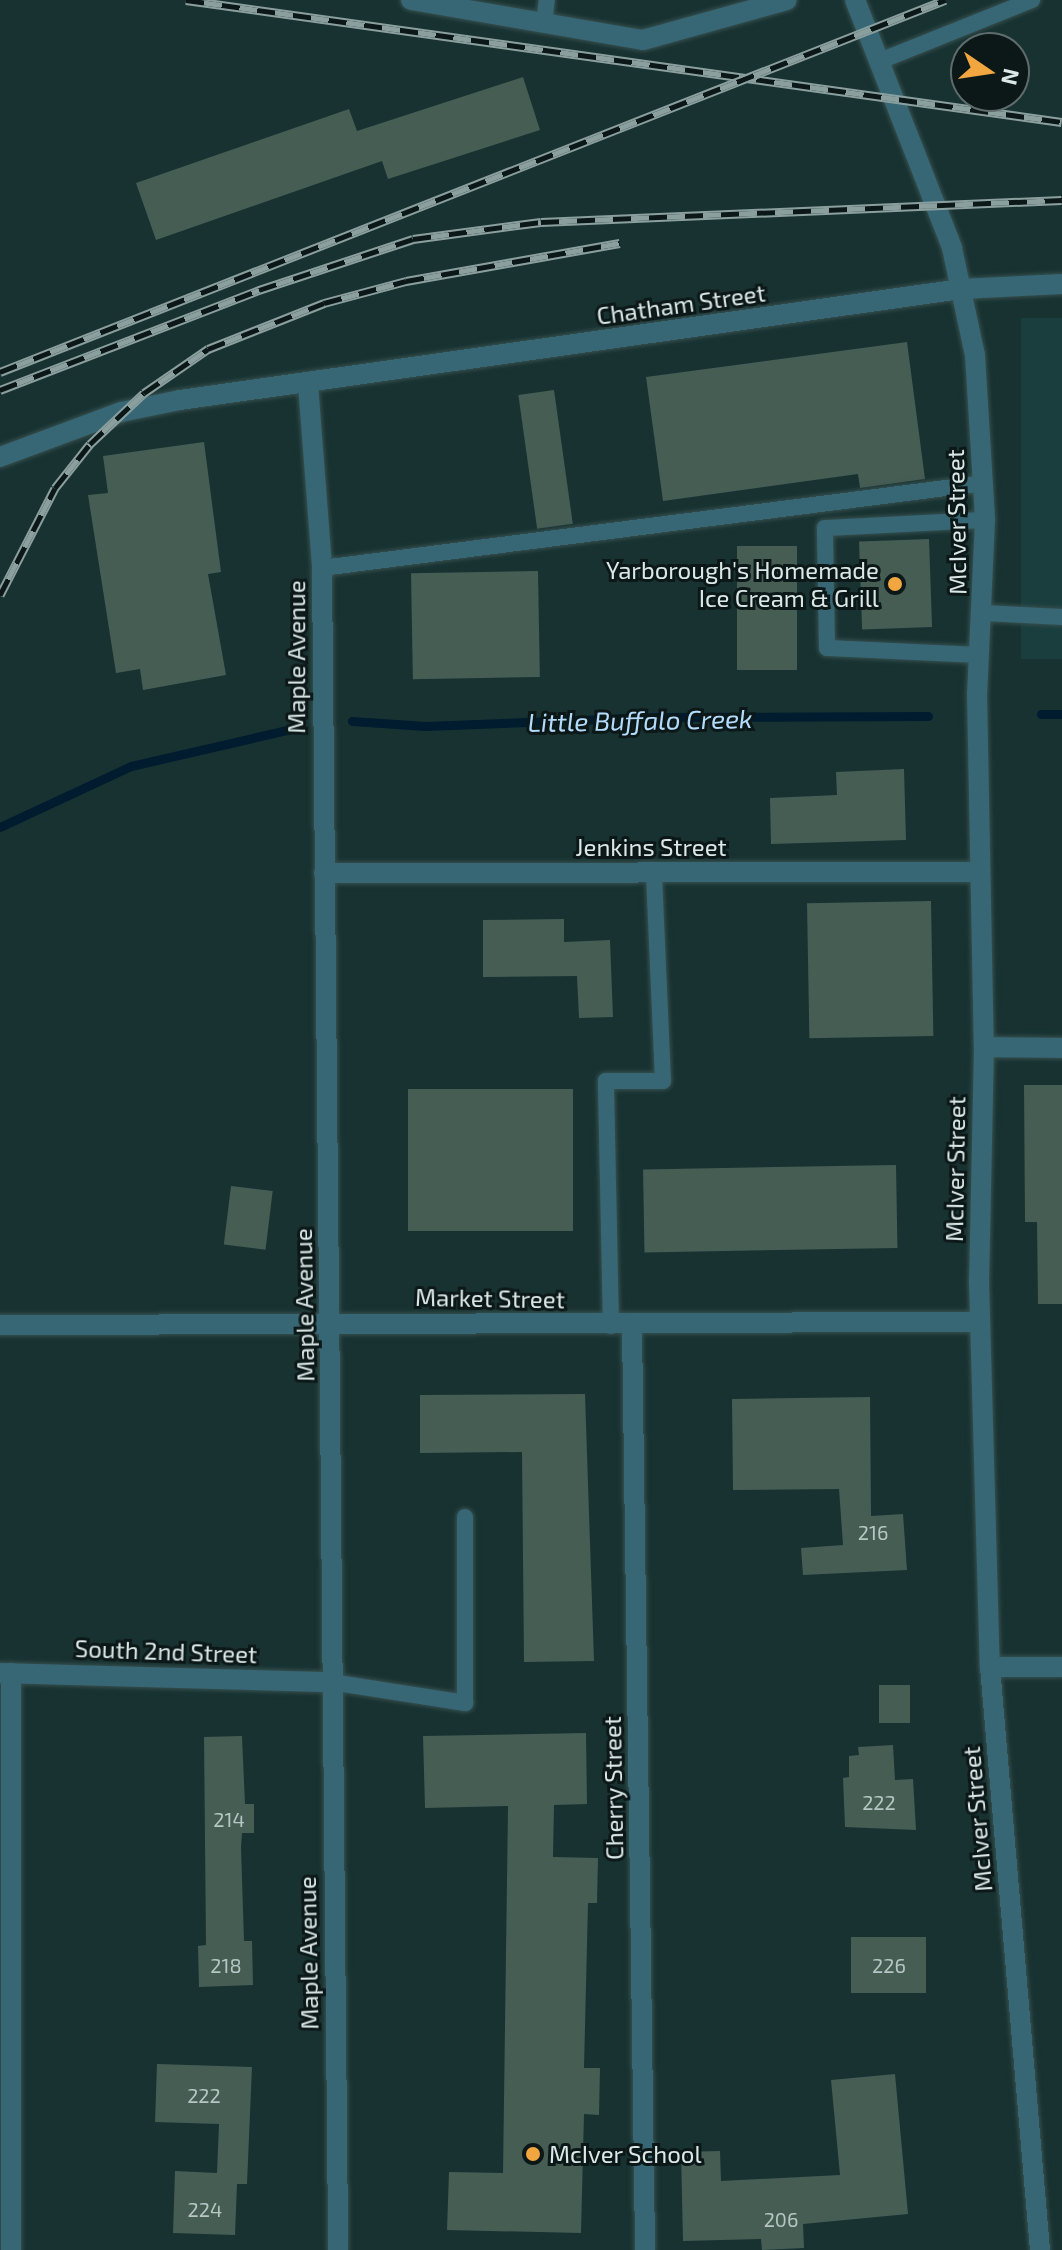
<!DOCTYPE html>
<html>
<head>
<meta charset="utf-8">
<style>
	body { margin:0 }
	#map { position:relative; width:1062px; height:2250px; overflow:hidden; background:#183232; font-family:"Exo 2",sans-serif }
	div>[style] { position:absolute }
	.built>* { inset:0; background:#1a3e3e; transform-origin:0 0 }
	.stream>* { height:9px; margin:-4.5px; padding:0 4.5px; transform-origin:4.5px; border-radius:4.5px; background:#011c2f }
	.building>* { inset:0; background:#465d54; transform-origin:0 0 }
	.roads { filter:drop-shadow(0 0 2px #374f4f) drop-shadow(0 0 2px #374f4f) }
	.service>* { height:16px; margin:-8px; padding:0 8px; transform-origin:8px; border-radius:8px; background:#376775 }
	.minor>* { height:20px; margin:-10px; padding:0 10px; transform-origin:10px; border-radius:10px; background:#376775 }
	.rail>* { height:9px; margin-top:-4.5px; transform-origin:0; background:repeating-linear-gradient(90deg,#0c1817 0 18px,#8b9f9e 0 36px); box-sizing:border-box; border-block:2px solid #8b9f9e }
	.dots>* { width:22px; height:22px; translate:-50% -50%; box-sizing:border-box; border:4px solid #0c1817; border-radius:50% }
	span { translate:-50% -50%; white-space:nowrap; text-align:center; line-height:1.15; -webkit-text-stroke:6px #0c1817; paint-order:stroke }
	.number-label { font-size:20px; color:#b5c6c3 }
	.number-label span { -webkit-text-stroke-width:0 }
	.street-label { font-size:24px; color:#dae9e8 }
	.poi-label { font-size:24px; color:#dae9e8 }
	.right { translate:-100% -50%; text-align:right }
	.left { translate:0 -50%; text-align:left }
	.water-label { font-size:26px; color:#b3dbfc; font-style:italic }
	.north { position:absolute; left:950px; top:32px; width:80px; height:80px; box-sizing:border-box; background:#0c1817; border:2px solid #5e6c6b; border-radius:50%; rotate:103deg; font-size:22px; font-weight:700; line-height:32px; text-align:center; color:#dae9e8 }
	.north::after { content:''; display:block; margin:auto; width:28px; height:36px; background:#f1a640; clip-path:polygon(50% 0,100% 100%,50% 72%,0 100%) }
</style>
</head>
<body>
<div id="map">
	<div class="built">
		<div style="left:1021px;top:318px;width:41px;height:341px"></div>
	</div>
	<div class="stream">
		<div style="left:1041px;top:714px;width:21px"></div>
		<div style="left:352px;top:721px;width:73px;rotate:3.9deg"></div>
		<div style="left:425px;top:726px;width:232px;rotate:-2.2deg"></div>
		<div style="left:657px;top:717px;width:271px;rotate:-0.2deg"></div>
		<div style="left:0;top:827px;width:145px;rotate:-25deg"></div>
		<div style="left:131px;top:766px;width:173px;rotate:-13deg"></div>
	</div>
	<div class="building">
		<div style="clip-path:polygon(523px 77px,540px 130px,388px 179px,382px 161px,156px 240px,136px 183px,349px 109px,357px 131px)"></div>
		<div style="clip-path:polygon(907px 342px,925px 479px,860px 488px,858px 474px,663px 501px,646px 377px)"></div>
		<div style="left:554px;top:390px;width:135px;height:36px;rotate:82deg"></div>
		<div style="clip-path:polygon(204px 442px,221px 572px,208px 574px,226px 675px,143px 690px,140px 669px,116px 673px,88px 495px,108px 493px,103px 456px)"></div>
		<div style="left:929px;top:539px;width:88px;height:70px;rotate:88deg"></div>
		<div style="left:797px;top:546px;width:124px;height:60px;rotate:90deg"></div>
		<div style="left:538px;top:571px;width:106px;height:127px;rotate:89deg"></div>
		<div style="clip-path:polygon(904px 769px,906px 840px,771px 844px,770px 798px,837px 795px,836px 772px)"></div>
		<div style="left:931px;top:901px;width:135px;height:124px;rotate:89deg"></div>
		<div style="clip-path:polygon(564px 919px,564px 942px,610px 940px,613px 1017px,579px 1018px,577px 976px,483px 977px,483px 920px)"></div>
		<div style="clip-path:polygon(1024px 1085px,1062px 1085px,1062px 1304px,1038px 1304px,1037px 1222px,1025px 1222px)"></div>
		<div style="left:573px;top:1089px;width:142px;height:165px;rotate:90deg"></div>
		<div style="left:896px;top:1165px;width:83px;height:253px;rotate:89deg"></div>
		<div style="left:231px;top:1186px;width:42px;height:59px;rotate:7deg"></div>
		<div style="clip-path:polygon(585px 1394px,594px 1661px,524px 1662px,522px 1452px,420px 1453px,420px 1395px)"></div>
		<div style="clip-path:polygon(870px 1397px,871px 1516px,903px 1514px,907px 1570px,803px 1575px,801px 1548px,843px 1545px,839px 1489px,733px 1490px,732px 1399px)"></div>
		<div style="left:910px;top:1685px;width:38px;height:31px;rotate:90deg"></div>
		<div style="clip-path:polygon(586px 1733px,587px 1804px,554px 1805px,553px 1857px,598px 1858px,597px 1903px,588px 1903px,584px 2068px,600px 2068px,599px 2115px,584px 2114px,581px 2233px,447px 2230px,449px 2172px,503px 2173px,508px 1806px,425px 1808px,423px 1736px)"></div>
		<div style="clip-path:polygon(242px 1736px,245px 1804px,254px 1804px,254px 1833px,242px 1833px,241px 1848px,244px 1941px,252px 1941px,253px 1985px,199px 1987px,198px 1946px,206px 1945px,204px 1737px)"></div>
		<div style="clip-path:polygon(893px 1745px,895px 1780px,913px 1779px,916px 1830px,845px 1827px,843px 1778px,849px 1777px,849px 1756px,859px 1755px,858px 1747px)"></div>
		<div style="left:851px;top:1937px;width:75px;height:56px"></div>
		<div style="clip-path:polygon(157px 2064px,252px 2067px,247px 2184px,237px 2184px,235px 2235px,173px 2233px,175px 2171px,217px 2173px,219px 2124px,155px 2122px)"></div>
		<div style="clip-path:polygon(895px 2074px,908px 2214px,803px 2224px,804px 2248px,762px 2250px,761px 2239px,683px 2241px,681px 2152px,720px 2151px,721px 2181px,840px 2175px,831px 2080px)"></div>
	</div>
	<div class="roads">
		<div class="service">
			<div style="left:544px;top:23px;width:23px;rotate:-83deg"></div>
			<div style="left:880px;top:61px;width:164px;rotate:-21.9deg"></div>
			<div style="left:322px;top:568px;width:668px;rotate:-7.31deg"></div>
			<div style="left:984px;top:613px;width:78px;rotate:2.9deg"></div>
			<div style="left:979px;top:655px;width:152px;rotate:-177.4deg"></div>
			<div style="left:827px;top:648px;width:120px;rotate:-91deg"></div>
			<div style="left:825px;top:528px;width:160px;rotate:-2.9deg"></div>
			<div style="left:611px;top:1326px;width:245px;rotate:-91.2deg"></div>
			<div style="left:606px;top:1081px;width:57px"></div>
			<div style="left:663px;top:1081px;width:208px;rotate:-92.5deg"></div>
			<div style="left:331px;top:1682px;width:136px;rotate:8.9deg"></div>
			<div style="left:465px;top:1703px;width:186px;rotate:-90deg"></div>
		</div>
		<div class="minor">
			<div style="left:411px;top:0;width:235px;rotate:9.8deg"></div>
			<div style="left:643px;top:40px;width:149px;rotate:-15.5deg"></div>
			<div style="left:855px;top:0;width:266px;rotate:68.6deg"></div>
			<div style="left:952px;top:248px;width:109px;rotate:77.9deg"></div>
			<div style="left:975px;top:355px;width:165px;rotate:86.5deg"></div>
			<div style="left:985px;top:520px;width:173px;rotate:92.6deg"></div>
			<div style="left:977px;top:693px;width:354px;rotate:88.9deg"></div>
			<div style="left:984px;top:1047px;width:234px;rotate:91.2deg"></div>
			<div style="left:979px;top:1281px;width:386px;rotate:88.4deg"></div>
			<div style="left:990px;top:1667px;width:585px;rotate:85.1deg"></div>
			<div style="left:308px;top:384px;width:185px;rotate:85.6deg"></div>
			<div style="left:322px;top:568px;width:1682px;rotate:89.45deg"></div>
			<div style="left:0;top:457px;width:129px;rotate:-20.4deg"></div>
			<div style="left:121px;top:412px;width:60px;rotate:-11.5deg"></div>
			<div style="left:180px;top:400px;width:789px;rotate:-8.09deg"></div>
			<div style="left:961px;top:289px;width:101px;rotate:-2.8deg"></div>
			<div style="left:324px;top:873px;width:655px;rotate:-0.09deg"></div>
			<div style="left:984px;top:1047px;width:78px;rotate:0.7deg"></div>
			<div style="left:0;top:1325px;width:980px;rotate:-0.18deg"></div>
			<div style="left:632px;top:1326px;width:924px;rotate:89.19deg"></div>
			<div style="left:990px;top:1667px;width:72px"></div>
			<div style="left:0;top:1673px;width:331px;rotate:1.6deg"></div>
			<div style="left:11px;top:2250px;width:577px;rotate:-90deg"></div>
		</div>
	</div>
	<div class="rail">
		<div style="left:186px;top:0;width:884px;rotate:7.93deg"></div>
		<div style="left:0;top:372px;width:1016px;rotate:-21.49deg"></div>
		<div style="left:0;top:390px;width:278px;rotate:-21.1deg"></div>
		<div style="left:259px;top:290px;width:162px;rotate:-18.3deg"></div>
		<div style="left:413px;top:239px;width:129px;rotate:-7.6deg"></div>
		<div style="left:541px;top:222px;width:521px;rotate:-2.42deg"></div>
		<div style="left:0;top:595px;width:120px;rotate:-62.8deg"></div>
		<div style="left:55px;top:488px;width:56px;rotate:-51.5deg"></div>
		<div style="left:90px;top:444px;width:74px;rotate:-43.4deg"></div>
		<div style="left:144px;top:393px;width:78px;rotate:-34.5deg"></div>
		<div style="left:208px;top:349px;width:125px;rotate:-21.6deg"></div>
		<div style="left:324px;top:303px;width:85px;rotate:-15deg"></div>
		<div style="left:406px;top:281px;width:217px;rotate:-10.1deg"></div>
	</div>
	<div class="dots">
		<div style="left:895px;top:584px;background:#f1a640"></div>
		<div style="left:533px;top:2154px;background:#f1a640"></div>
	</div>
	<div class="number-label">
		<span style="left:873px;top:1532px">216</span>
		<span style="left:879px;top:1802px">222</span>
		<span style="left:229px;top:1819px">214</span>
		<span style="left:226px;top:1965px">218</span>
		<span style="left:889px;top:1965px">226</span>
		<span style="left:204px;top:2095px">222</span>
		<span style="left:205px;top:2209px">224</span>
		<span style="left:781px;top:2219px">206</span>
	</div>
	<div class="street-label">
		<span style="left:681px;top:304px;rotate:-8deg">Chatham Street</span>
		<span style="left:956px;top:522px;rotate:-91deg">McIver Street</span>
		<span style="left:296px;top:657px;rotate:-90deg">Maple Avenue</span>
		<span style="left:651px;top:847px">Jenkins Street</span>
		<span style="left:955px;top:1169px;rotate:-89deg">McIver Street</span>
		<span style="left:490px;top:1298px;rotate:1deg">Market Street</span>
		<span style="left:304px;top:1305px;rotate:-91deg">Maple Avenue</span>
		<span style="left:166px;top:1651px;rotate:2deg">South 2nd Street</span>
		<span style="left:613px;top:1788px;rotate:-91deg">Cherry Street</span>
		<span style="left:977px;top:1819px;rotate:-95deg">McIver Street</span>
		<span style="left:308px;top:1953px;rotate:-91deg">Maple Avenue</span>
	</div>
	<div class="poi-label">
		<span class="right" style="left:879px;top:584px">Yarborough's Homemade<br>Ice Cream &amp; Grill</span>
		<span class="left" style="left:549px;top:2154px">McIver School</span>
	</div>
	<div class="water-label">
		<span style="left:640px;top:720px;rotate:-1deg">Little Buffalo Creek</span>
	</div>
	<div class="north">N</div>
</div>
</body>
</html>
